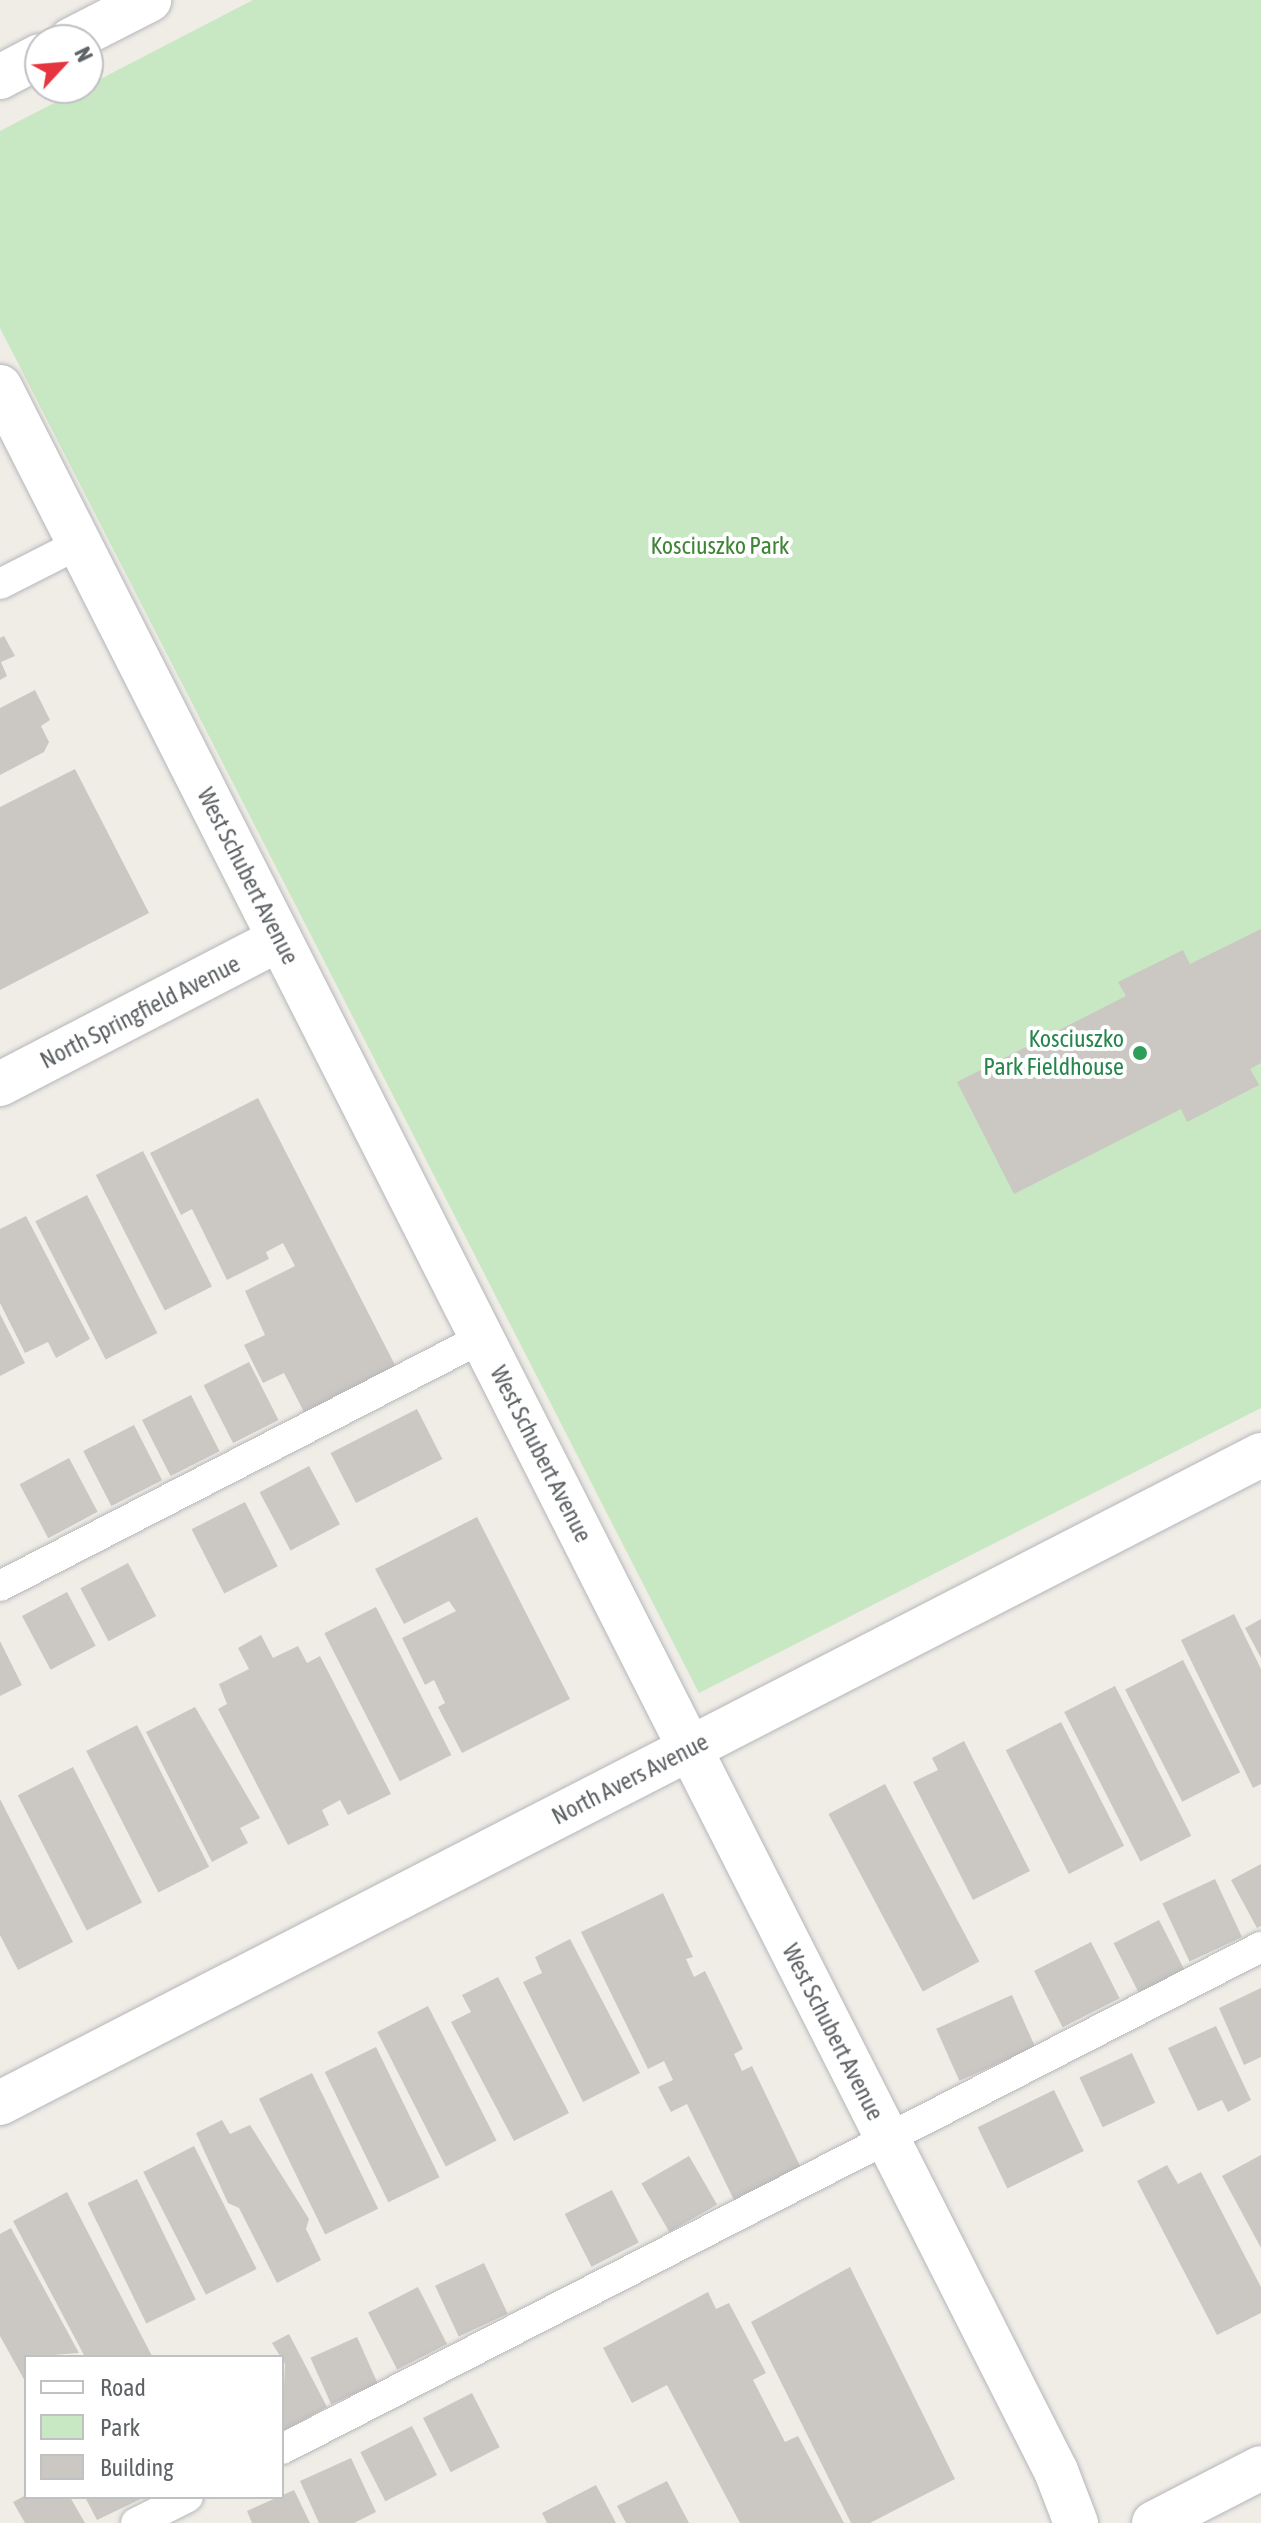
<!DOCTYPE html>
<html>
<head>
<meta charset="utf-8">
<style>
	body { margin:0 }
	#map { position:relative; width:1261px; height:2523px; overflow:hidden; background:#f0ece6; font-family:"Asap Condensed",sans-serif }
	div>[style] { position:absolute }
	.green>* { inset:0; background:#c8e7c3 }
	.building>* { inset:0; background:#cbc7c2; transform-origin:0 0 }
	.roads { filter:drop-shadow(0 0 2px #b3b7bb) drop-shadow(0 0 2px #b3b7bb) }
	.service>* { height:30px; margin:-15px; padding:0 15px; transform-origin:15px; border-radius:15px; background:#fff }
	.minor>* { height:44px; margin:-22px; padding:0 22px; transform-origin:22px; border-radius:22px; background:#fff }
	.dots>* { width:22px; height:22px; translate:-50% -50%; box-sizing:border-box; border:4px solid #fff; border-radius:50% }
	span { translate:-50% -50%; white-space:nowrap; text-align:center; line-height:1.15; -webkit-text-stroke:8px #fff; paint-order:stroke }
	.park-label { font-size:24px; color:#3e8536 }
	.street-label { font-size:24px; color:#5e6366 }
	.leisure-label { font-size:24px; color:#27864d }
	.right { translate:-100% -50%; text-align:right }
	.legend { position:absolute; left:24px; top:2355px; width:260px; height:144px; box-sizing:border-box; background:#fff; border:2px solid #bfc1c2; margin:0; padding:10px 14px; list-style:none; font-size:24px; color:#5e6366 }
	.legend li { display:flex; align-items:center; gap:16px; height:40px }
	.legend b { width:40px; border:2px solid #bfc1c2 }
	.north { position:absolute; left:24px; top:24px; width:80px; height:80px; box-sizing:border-box; background:#fff; border:2px solid #bfc1c2; border-radius:50%; rotate:64deg; font-size:22px; font-weight:700; line-height:32px; text-align:center; color:#5e6366 }
	.north::after { content:''; display:block; margin:auto; width:28px; height:36px; background:#e73540; clip-path:polygon(50% 0,100% 100%,50% 72%,0 100%) }
</style>
</head>
<body>
<div id="map">
	<div class="green">
		<div style="clip-path:polygon(253px 0,1261px 0,1261px 1408px,699px 1693px,0 328px,0 131px)"></div>
	</div>
	<div class="building">
		<div style="clip-path:polygon(4px 636px,15px 656px,1px 662px,7px 676px,0 680px,0 638px)"></div>
		<div style="clip-path:polygon(35px 690px,50px 720px,41px 726px,49px 742px,44px 752px,0 775px,0 708px)"></div>
		<div style="clip-path:polygon(75px 769px,149px 913px,0 990px,0 807px)"></div>
		<div style="clip-path:polygon(1261px 929px,1261px 1063px,1250px 1069px,1259px 1085px,1187px 1122px,1181px 1109px,1014px 1194px,957px 1082px,1126px 996px,1118px 982px,1183px 950px,1190px 964px)"></div>
		<div style="clip-path:polygon(258px 1098px,396px 1367px,305px 1414px,284px 1373px,263px 1383px,244px 1345px,265px 1335px,245px 1291px,295px 1266px,283px 1243px,266px 1252px,269px 1259px,227px 1280px,192px 1209px,181px 1215px,150px 1153px)"></div>
		<div style="left:143px;top:1151px;width:152px;height:53px;rotate:63deg"></div>
		<div style="left:87px;top:1195px;width:155px;height:58px;rotate:63deg"></div>
		<div style="clip-path:polygon(26px 1216px,90px 1339px,56px 1358px,48px 1342px,25px 1353px,0 1303px,0 1229px)"></div>
		<div style="clip-path:polygon(0 1314px,25px 1363px,0 1376px)"></div>
		<div style="left:249px;top:1362px;width:65px;height:51px;rotate:63deg"></div>
		<div style="left:191px;top:1395px;width:63px;height:55px;rotate:63deg"></div>
		<div style="left:417px;top:1409px;width:56px;height:97px;rotate:63deg"></div>
		<div style="left:134px;top:1425px;width:62px;height:57px;rotate:63deg"></div>
		<div style="left:69px;top:1458px;width:61px;height:56px;rotate:62deg"></div>
		<div style="left:309px;top:1466px;width:66px;height:56px;rotate:62deg"></div>
		<div style="left:245px;top:1502px;width:72px;height:60px;rotate:63deg"></div>
		<div style="clip-path:polygon(477px 1517px,570px 1699px,462px 1753px,438px 1707px,445px 1703px,434px 1680px,425px 1685px,402px 1638px,456px 1611px,449px 1601px,404px 1624px,375px 1569px)"></div>
		<div style="left:128px;top:1563px;width:60px;height:54px;rotate:62deg"></div>
		<div style="left:67px;top:1592px;width:61px;height:51px;rotate:62deg"></div>
		<div style="left:376px;top:1607px;width:166px;height:58px;rotate:63deg"></div>
		<div style="clip-path:polygon(1234px 1614px,1261px 1669px,1261px 1784px,1253px 1788px,1181px 1640px)"></div>
		<div style="clip-path:polygon(1261px 1619px,1261px 1658px,1245px 1628px)"></div>
		<div style="clip-path:polygon(261px 1635px,273px 1658px,298px 1646px,307px 1663px,320px 1656px,391px 1794px,348px 1815px,340px 1800px,322px 1810px,329px 1825px,288px 1845px,218px 1709px,227px 1704px,219px 1684px,249px 1669px,238px 1648px)"></div>
		<div style="clip-path:polygon(0 1641px,22px 1685px,0 1696px)"></div>
		<div style="left:1183px;top:1660px;width:126px;height:65px;rotate:63deg"></div>
		<div style="left:1115px;top:1686px;width:168px;height:57px;rotate:63deg"></div>
		<div style="clip-path:polygon(195px 1707px,260px 1818px,240px 1828px,248px 1843px,212px 1862px,146px 1732px)"></div>
		<div style="left:1061px;top:1722px;width:139px;height:62px;rotate:63deg"></div>
		<div style="left:137px;top:1725px;width:159px;height:57px;rotate:63deg"></div>
		<div style="clip-path:polygon(964px 1741px,1030px 1871px,973px 1900px,913px 1782px,938px 1770px,932px 1758px)"></div>
		<div style="left:73px;top:1767px;width:152px;height:62px;rotate:63deg"></div>
		<div style="left:885px;top:1784px;width:201px;height:64px;rotate:62deg"></div>
		<div style="clip-path:polygon(0 1799px,73px 1942px,18px 1970px,0 1935px)"></div>
		<div style="clip-path:polygon(1261px 1864px,1261px 1926px,1257px 1928px,1231px 1880px)"></div>
		<div style="left:1215px;top:1879px;width:64px;height:58px;rotate:65deg"></div>
		<div style="clip-path:polygon(663px 1893px,693px 1957px,686px 1959px,694px 1977px,705px 1971px,743px 2049px,734px 2054px,742px 2071px,752px 2066px,801px 2168px,734px 2200px,687px 2104px,671px 2112px,658px 2087px,673px 2080px,664px 2061px,648px 2069px,581px 1932px)"></div>
		<div style="left:1159px;top:1920px;width:59px;height:51px;rotate:63deg"></div>
		<div style="clip-path:polygon(570px 1939px,640px 2073px,583px 2102px,523px 1982px,542px 1973px,535px 1957px)"></div>
		<div style="left:1091px;top:1942px;width:63px;height:64px;rotate:63deg"></div>
		<div style="clip-path:polygon(498px 1977px,569px 2113px,514px 2141px,451px 2022px,471px 2012px,462px 1995px)"></div>
		<div style="clip-path:polygon(1261px 1988px,1261px 2057px,1244px 2065px,1219px 2008px)"></div>
		<div style="left:1012px;top:1995px;width:57px;height:83px;rotate:66deg"></div>
		<div style="left:428px;top:2006px;width:151px;height:57px;rotate:63deg"></div>
		<div style="clip-path:polygon(1216px 2026px,1251px 2100px,1228px 2112px,1222px 2100px,1198px 2111px,1168px 2048px)"></div>
		<div style="left:376px;top:2047px;width:145px;height:57px;rotate:64deg"></div>
		<div style="left:1132px;top:2053px;width:55px;height:58px;rotate:65deg"></div>
		<div style="left:312px;top:2073px;width:151px;height:59px;rotate:64deg"></div>
		<div style="left:1054px;top:2090px;width:68px;height:85px;rotate:64deg"></div>
		<div style="clip-path:polygon(222px 2120px,230px 2134px,250px 2125px,309px 2219px,306px 2229px,321px 2260px,277px 2283px,239px 2208px,228px 2203px,196px 2133px)"></div>
		<div style="left:194px;top:2146px;width:138px;height:57px;rotate:63deg"></div>
		<div style="clip-path:polygon(1261px 2155px,1261px 2248px,1222px 2176px)"></div>
		<div style="left:689px;top:2156px;width:56px;height:55px;rotate:60deg"></div>
		<div style="clip-path:polygon(1167px 2165px,1178px 2184px,1201px 2172px,1261px 2287px,1261px 2313px,1217px 2335px,1137px 2181px)"></div>
		<div style="left:137px;top:2179px;width:134px;height:55px;rotate:64deg"></div>
		<div style="left:612px;top:2190px;width:59px;height:53px;rotate:63deg"></div>
		<div style="clip-path:polygon(67px 2192px,152px 2356px,151px 2357px,85px 2357px,13px 2221px)"></div>
		<div style="clip-path:polygon(11px 2228px,79px 2353px,26px 2357px,26px 2383px,0 2336px,0 2234px)"></div>
		<div style="left:484px;top:2263px;width:56px;height:54px;rotate:65deg"></div>
		<div style="clip-path:polygon(850px 2267px,955px 2479px,870px 2523px,851px 2523px,751px 2322px)"></div>
		<div style="left:418px;top:2287px;width:64px;height:56px;rotate:63deg"></div>
		<div style="clip-path:polygon(708px 2292px,716px 2309px,729px 2303px,766px 2373px,753px 2380px,785px 2442px,798px 2436px,844px 2523px,740px 2523px,667px 2385px,632px 2403px,603px 2348px)"></div>
		<div style="clip-path:polygon(289px 2334px,327px 2407px,282px 2432px,285px 2364px,272px 2343px)"></div>
		<div style="left:357px;top:2337px;width:51px;height:51px;rotate:66deg"></div>
		<div style="left:472px;top:2393px;width:61px;height:55px;rotate:63deg"></div>
		<div style="left:412px;top:2426px;width:55px;height:58px;rotate:63deg"></div>
		<div style="clip-path:polygon(351px 2458px,376px 2512px,354px 2523px,319px 2523px,300px 2481px)"></div>
		<div style="clip-path:polygon(667px 2481px,689px 2523px,626px 2523px,617px 2506px)"></div>
		<div style="clip-path:polygon(596px 2485px,616px 2523px,547px 2523px,542px 2513px)"></div>
		<div style="clip-path:polygon(294px 2490px,310px 2523px,252px 2523px,247px 2511px)"></div>
		<div style="clip-path:polygon(26px 2495px,70px 2497px,85px 2523px,25px 2523px,13px 2502px)"></div>
		<div style="clip-path:polygon(85px 2497px,145px 2497px,97px 2520px)"></div>
	</div>
	<div class="roads">
		<div class="service">
			<div style="left:0;top:584px;width:89px;rotate:-26.9deg"></div>
			<div style="left:0;top:1586px;width:542px;rotate:-27.23deg"></div>
			<div style="left:282px;top:2449px;width:1100px;rotate:-27.15deg"></div>
			<div style="left:136px;top:2523px;width:58px;rotate:-26.6deg"></div>
		</div>
		<div class="minor">
			<div style="left:71px;top:40px;width:88px;rotate:-27.1deg"></div>
			<div style="left:0;top:77px;width:45px;rotate:-27.7deg"></div>
			<div style="left:0;top:387px;width:2336px;rotate:63.13deg"></div>
			<div style="left:1056px;top:2471px;width:56px;rotate:69deg"></div>
			<div style="left:0;top:1084px;width:315px;rotate:-27.4deg"></div>
			<div style="left:0;top:2103px;width:1418px;rotate:-27.2deg"></div>
			<div style="left:1154px;top:2523px;width:120px;rotate:-27.2deg"></div>
		</div>
	</div>
	<div class="dots">
		<div style="left:1140px;top:1053px;background:#2e9e5b"></div>
	</div>
	<div class="park-label">
		<span style="left:720px;top:546px">Kosciuszko Park</span>
	</div>
	<div class="street-label">
		<span style="left:248px;top:876px;rotate:63deg">West Schubert Avenue</span>
		<span style="left:140px;top:1012px;rotate:-27deg">North Springfield Avenue</span>
		<span style="left:541px;top:1454px;rotate:63deg">West Schubert Avenue</span>
		<span style="left:630px;top:1779px;rotate:-27deg">North Avers Avenue</span>
		<span style="left:833px;top:2032px;rotate:63deg">West Schubert Avenue</span>
	</div>
	<div class="leisure-label">
		<span class="right" style="left:1124px;top:1053px">Kosciuszko<br>Park Fieldhouse</span>
	</div>
	<ul class="legend">
	<li><b style="height:10px;background:#fff"></b>Road</li>
	<li><b style="height:22px;background:#c8e7c3"></b>Park</li>
	<li><b style="height:22px;background:#cbc7c2"></b>Building</li>
	</ul>
	<div class="north">N</div>
</div>
</body>
</html>
